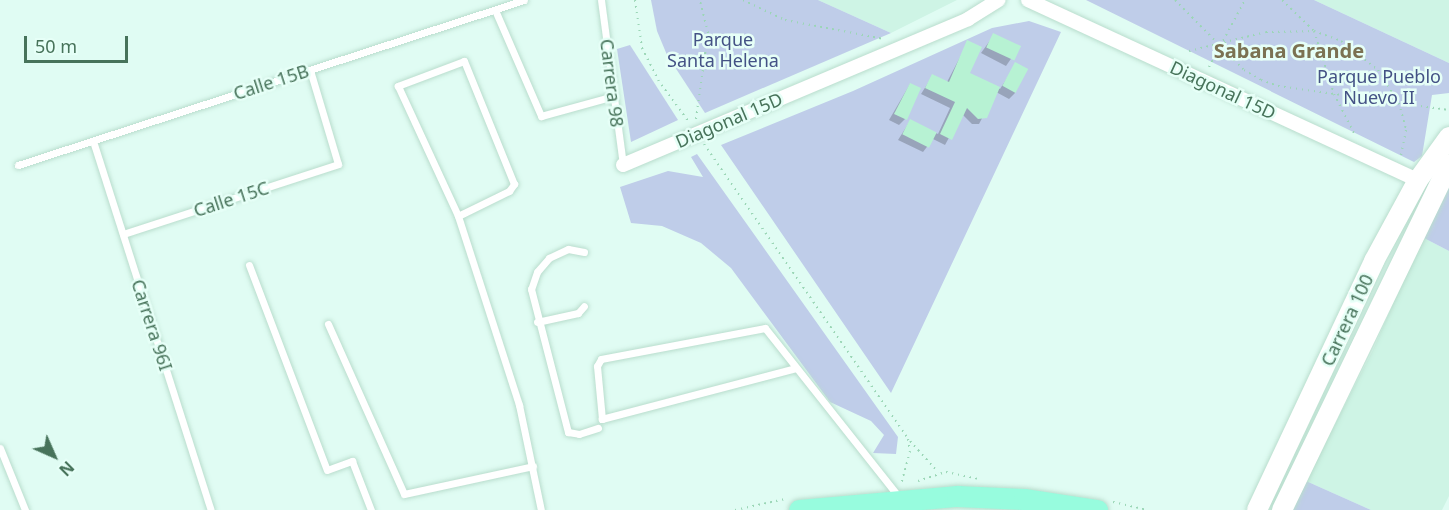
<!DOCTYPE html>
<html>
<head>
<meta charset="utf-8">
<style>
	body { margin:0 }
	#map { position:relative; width:1449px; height:510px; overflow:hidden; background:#e0fcf3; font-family:"Noto Sans",sans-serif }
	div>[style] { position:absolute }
	.residential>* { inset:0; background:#cef4e5 }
	.green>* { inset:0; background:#bfcde9 }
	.shadow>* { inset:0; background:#0003 }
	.building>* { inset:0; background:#b7f2d3; transform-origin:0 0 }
	.path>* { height:2px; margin-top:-1px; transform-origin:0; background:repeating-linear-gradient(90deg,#9bd6b6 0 1.5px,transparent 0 6px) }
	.roads { filter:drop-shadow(0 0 2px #b9ddcd) drop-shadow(0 0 2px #b9ddcd) }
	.lane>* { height:7px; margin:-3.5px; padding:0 3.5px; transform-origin:3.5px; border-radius:3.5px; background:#fff }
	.street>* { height:14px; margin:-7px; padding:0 7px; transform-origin:7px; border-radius:7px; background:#fff }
	.secondary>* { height:20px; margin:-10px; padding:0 10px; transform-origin:10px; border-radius:10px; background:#fff }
	.primary>* { height:21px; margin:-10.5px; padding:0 10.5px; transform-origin:10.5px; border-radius:10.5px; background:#97fcde }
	span { translate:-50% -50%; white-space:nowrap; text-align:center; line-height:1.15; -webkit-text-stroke:5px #e6fff7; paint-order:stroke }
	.park-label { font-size:18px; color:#445285 }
	.street-label { font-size:18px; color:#47735a }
	.neighbourhood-label { font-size:20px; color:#7b7152; font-weight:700 }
	.north { position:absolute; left:24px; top:426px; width:60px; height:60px; -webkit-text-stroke:4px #e6fff7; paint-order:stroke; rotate:135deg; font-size:16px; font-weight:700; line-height:24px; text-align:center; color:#47735a }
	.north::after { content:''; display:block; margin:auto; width:21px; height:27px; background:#47735a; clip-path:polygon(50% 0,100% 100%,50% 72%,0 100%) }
	.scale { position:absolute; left:24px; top:36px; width:104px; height:27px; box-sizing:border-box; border:3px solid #47735a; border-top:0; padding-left:8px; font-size:18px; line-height:21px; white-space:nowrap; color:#47735a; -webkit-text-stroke:4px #e6fff7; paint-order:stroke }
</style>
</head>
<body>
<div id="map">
	<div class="residential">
		<div style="clip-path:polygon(818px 0,957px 0,891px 33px)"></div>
		<div style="clip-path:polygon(1314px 0,1449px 0,1449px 63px)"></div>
		<div style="clip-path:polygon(1422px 237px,1449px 251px,1449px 496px,1442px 510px,1371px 510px,1306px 481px,1373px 350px)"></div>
	</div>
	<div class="green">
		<div style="clip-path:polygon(651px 0,818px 0,891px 33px,705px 113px,667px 55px,657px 31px)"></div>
		<div style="clip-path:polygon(1086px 0,1314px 0,1449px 63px,1449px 93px,1432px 95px,1422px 156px,1414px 162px)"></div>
		<div style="clip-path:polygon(1029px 21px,1061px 32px,891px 393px,721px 145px,853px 91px,992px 28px)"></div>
		<div style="clip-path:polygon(630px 45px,678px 120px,631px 142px,617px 49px)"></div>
		<div style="clip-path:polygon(697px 154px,898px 437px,896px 454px,873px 453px,884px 435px,871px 421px,830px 402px,731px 268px,701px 243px,662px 226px,631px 223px,620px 187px,668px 171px,703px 177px,691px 157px)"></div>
		<div style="clip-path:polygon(1449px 184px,1449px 251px,1422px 237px)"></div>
		<div style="clip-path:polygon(1306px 481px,1371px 510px,1293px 510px)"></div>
	</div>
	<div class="shadow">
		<div style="clip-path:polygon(994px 35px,1019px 47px,1006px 66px,981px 53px)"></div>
		<div style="clip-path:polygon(968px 42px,968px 73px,1000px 89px,1016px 64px,1026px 69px,1015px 93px,1009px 99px,996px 92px,979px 124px,972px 124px,962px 114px,945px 145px,933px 139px,923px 152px,898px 140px,910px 121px,938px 134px,950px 108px,921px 94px,933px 75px,947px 82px)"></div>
		<div style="clip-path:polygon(910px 84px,905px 119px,899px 125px,889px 120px)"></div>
	</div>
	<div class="building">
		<div style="left:993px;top:33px;width:31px;height:16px;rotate:25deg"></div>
		<div style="clip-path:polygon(967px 40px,982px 47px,970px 73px,1000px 87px,987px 118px,978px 119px,967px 108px,952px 140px,940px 134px,955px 102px,925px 88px,932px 74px,949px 82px)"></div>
		<div style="left:1015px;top:62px;width:15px;height:27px;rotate:28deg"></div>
		<div style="clip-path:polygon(910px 83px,921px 88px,907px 120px,894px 114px)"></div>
		<div style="left:910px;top:119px;width:30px;height:17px;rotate:27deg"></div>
	</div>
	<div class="path">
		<div style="left:635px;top:0;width:49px;rotate:81.7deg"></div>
		<div style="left:642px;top:48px;width:36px;rotate:63deg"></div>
		<div style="left:658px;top:80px;width:52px;rotate:53.6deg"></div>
		<div style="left:743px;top:0;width:47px;rotate:25.5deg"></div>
		<div style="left:785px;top:20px;width:101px;rotate:10.9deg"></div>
		<div style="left:1175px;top:0;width:98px;rotate:45.4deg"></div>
		<div style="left:1244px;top:70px;width:20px;rotate:30deg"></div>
		<div style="left:1261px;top:80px;width:18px;rotate:19deg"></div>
		<div style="left:1278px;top:86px;width:173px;rotate:8deg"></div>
		<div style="left:1282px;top:0;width:45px;rotate:44.1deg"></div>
		<div style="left:1314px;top:31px;width:66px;rotate:72.4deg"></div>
		<div style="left:1334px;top:94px;width:46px;rotate:62.9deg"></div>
		<div style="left:1189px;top:51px;width:79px;rotate:-13.9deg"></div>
		<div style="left:1266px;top:32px;width:48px;rotate:-1.2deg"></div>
		<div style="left:1314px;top:31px;width:29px;rotate:20deg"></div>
		<div style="left:1341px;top:41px;width:47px;rotate:38.1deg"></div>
		<div style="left:1378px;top:70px;width:39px;rotate:58deg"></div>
		<div style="left:1399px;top:103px;width:28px;rotate:75deg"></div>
		<div style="left:1406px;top:130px;width:26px;rotate:101deg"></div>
		<div style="left:1209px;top:67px;width:76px;rotate:-61.8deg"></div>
		<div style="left:696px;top:119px;width:87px;rotate:-82.1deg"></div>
		<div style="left:708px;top:33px;width:34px;rotate:-104deg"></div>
		<div style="left:704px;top:144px;width:359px;rotate:55.3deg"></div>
		<div style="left:908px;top:439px;width:12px;rotate:81deg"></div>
		<div style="left:910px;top:451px;width:34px;rotate:105deg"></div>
		<div style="left:910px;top:441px;width:42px;rotate:47.9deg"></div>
		<div style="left:918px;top:481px;width:29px;rotate:-18deg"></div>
		<div style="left:946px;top:472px;width:33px;rotate:12deg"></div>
		<div style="left:1113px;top:502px;width:35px;rotate:13deg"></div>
		<div style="left:735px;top:510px;width:51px;rotate:-12.4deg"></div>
	</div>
	<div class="roads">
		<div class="lane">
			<div style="left:601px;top:0;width:166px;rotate:82.4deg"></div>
			<div style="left:495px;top:10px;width:116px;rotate:66.5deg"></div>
			<div style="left:541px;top:116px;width:76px;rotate:-15.3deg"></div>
			<div style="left:93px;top:141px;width:387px;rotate:72.3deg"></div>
			<div style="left:18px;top:165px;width:532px;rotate:-18.06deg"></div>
			<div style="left:458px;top:216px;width:57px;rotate:-26.1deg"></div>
			<div style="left:509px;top:191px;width:9px;rotate:-54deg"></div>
			<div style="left:514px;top:184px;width:133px;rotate:-112.1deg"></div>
			<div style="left:464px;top:61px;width:71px;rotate:159.3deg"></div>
			<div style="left:398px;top:86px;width:143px;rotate:65.2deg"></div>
			<div style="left:458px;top:216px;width:199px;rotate:72.1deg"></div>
			<div style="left:519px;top:405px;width:107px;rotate:78.2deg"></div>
			<div style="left:123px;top:234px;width:226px;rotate:-18deg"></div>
			<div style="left:338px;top:164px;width:98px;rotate:-106.6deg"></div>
			<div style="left:584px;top:252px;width:16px;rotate:-169deg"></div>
			<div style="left:568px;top:249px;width:21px;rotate:155deg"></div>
			<div style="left:549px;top:258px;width:18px;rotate:131deg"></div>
			<div style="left:537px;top:272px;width:18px;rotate:109deg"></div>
			<div style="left:531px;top:289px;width:148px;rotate:75.5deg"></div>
			<div style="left:568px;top:432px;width:11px;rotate:10deg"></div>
			<div style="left:579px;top:434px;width:20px;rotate:-18deg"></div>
			<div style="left:249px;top:265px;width:219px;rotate:69.2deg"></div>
			<div style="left:327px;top:470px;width:27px;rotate:-20deg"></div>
			<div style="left:352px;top:461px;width:53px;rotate:68.8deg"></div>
			<div style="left:537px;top:322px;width:42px;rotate:-12.4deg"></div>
			<div style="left:578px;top:313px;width:9px;rotate:-49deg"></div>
			<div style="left:328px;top:324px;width:186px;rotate:65.9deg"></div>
			<div style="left:404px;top:494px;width:132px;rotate:-12.2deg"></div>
			<div style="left:796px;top:368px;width:201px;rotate:165.3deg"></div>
			<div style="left:602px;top:419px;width:53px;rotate:-95.4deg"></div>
			<div style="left:597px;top:366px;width:8px;rotate:-60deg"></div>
			<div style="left:601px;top:359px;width:167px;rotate:-10.7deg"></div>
			<div style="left:765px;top:328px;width:214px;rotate:51.6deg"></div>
			<div style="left:0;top:448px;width:67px;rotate:68deg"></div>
		</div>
		<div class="street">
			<div style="left:1028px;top:0;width:430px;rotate:24.8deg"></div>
			<div style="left:623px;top:165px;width:375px;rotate:-22.9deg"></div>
			<div style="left:968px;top:19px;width:36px;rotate:-32deg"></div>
		</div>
		<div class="secondary">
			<div style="left:1257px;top:510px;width:275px;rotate:-64.8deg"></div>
			<div style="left:1374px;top:261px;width:92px;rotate:-61.5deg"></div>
			<div style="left:1418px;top:180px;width:53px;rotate:-54.2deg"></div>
			<div style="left:1282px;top:510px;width:384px;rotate:-64.2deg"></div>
		</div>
		<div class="primary">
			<div style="left:799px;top:510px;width:159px;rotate:-5.1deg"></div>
			<div style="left:957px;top:496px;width:67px;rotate:2.6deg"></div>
			<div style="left:1024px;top:499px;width:74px;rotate:8.6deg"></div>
		</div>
	</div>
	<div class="park-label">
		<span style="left:723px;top:50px">Parque<br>Santa Helena</span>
		<span style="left:1379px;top:87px">Parque Pueblo<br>Nuevo II</span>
	</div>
	<div class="street-label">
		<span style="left:271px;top:82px;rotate:-18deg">Calle 15B</span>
		<span style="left:612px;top:83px;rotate:83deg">Carrera 98</span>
		<span style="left:1223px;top:90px;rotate:25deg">Diagonal 15D</span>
		<span style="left:729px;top:120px;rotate:-23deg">Diagonal 15D</span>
		<span style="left:231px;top:199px;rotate:-18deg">Calle 15C</span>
		<span style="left:1347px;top:320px;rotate:-65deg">Carrera 100</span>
		<span style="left:152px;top:325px;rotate:72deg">Carrera 96I</span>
	</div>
	<div class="neighbourhood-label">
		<span style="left:1289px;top:50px">Sabana Grande</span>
	</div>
	<div class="north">N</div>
	<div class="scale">50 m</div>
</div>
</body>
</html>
